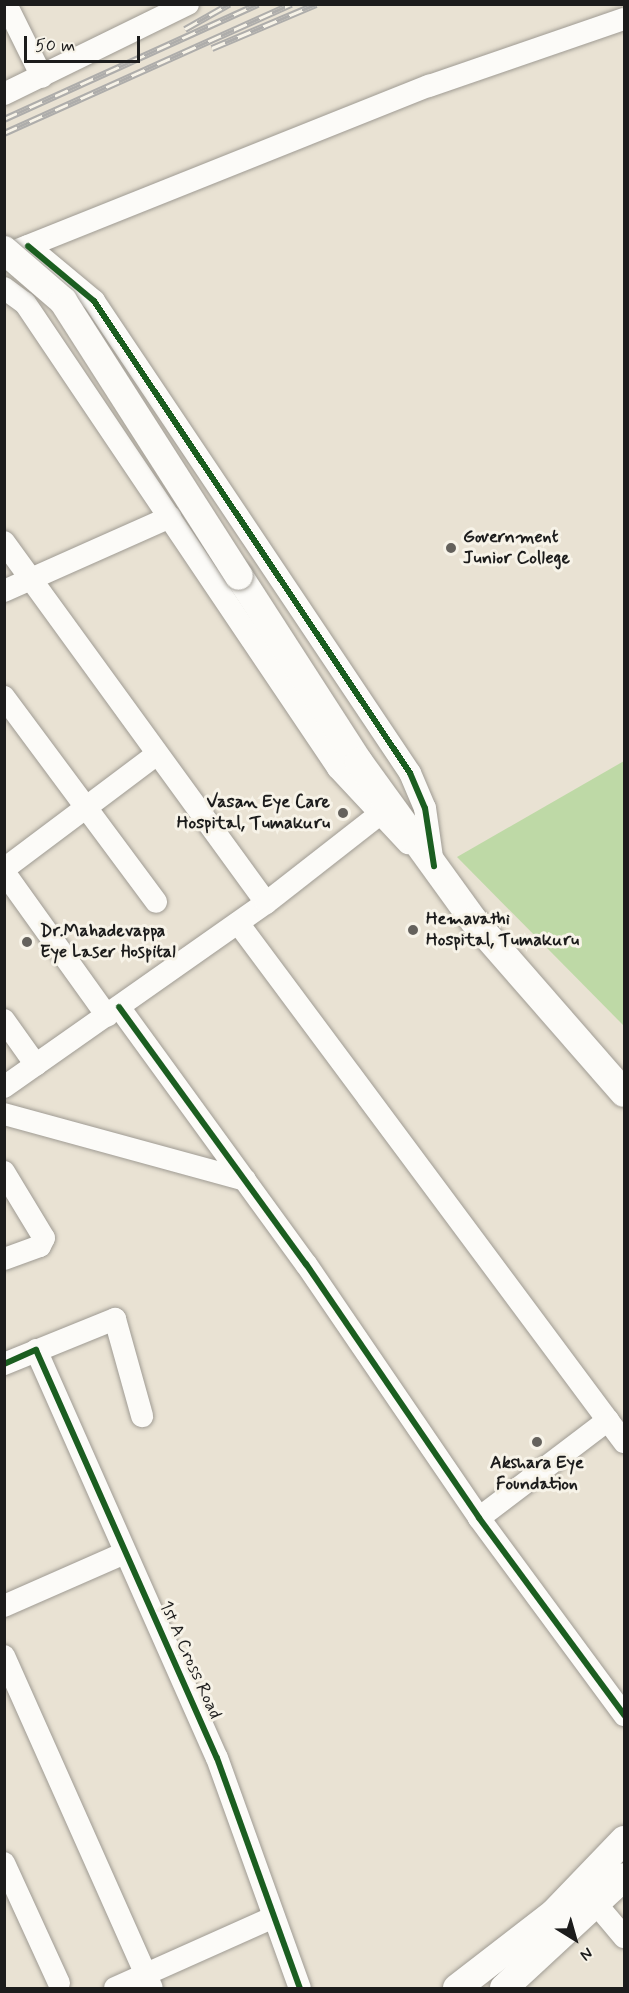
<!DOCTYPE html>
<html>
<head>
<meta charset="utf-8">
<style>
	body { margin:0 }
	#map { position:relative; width:629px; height:1993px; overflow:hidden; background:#e9e2d3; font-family:Mynerve,sans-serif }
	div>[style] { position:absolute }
	.green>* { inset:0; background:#bed9a6 }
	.roads { filter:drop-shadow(0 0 2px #9f9b93) drop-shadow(0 0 2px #9f9b93) }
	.minor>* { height:22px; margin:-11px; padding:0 11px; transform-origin:11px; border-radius:11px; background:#fcfbf8 }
	.major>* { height:28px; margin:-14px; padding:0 14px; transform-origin:14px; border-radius:14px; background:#fcfbf8 }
	.rail>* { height:7px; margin-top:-3.5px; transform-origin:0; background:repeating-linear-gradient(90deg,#f7f3e8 0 14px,#aeadab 0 28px); box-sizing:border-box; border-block:2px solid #aeadab }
	.bridges { filter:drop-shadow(0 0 2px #9f9b93) drop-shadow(0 0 2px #9f9b93) }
	.major-bridge>* { height:28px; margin:-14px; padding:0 14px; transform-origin:14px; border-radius:14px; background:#fcfbf8 }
	.cycleway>* { height:6px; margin:-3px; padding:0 3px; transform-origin:3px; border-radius:3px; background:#1b5e20 }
	.dots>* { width:16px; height:16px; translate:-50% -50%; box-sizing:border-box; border:3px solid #f7f3e8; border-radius:50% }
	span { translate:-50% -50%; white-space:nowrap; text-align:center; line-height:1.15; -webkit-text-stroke:6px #f7f3e8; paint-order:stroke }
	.poi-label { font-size:18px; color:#1c1c1c; font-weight:700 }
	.left { translate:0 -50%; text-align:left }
	.right { translate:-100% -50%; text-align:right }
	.street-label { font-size:18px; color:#1c1c1c }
	.frame { position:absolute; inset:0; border:6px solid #1c1c1c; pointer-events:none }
	.north { position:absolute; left:545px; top:1909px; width:60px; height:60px; -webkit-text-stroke:4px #f7f3e8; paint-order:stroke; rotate:143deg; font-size:16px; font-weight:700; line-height:24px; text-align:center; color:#1c1c1c }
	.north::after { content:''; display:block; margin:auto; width:21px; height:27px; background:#1c1c1c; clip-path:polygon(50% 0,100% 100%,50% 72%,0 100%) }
	.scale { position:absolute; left:24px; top:36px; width:116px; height:27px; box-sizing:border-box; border:3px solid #1c1c1c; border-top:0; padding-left:8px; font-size:18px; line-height:21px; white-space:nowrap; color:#1c1c1c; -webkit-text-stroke:4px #f7f3e8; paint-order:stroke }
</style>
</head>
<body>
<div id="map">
	<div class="green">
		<div style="clip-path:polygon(624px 761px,624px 1026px,457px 857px)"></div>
	</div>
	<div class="roads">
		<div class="minor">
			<div style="left:6px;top:4px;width:81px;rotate:63.7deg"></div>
			<div style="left:4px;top:94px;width:205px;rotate:-26.1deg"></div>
			<div style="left:28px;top:246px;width:86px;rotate:39.8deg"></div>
			<div style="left:94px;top:301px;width:568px;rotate:56.2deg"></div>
			<div style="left:410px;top:773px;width:38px;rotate:67deg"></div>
			<div style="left:425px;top:808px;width:57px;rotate:81.9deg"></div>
			<div style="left:18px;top:250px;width:443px;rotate:-21.8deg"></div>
			<div style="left:429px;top:86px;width:206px;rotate:-19deg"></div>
			<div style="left:4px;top:288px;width:26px;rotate:36deg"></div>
			<div style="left:25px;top:303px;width:561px;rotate:56.05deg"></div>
			<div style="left:338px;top:768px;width:103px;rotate:47deg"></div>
			<div style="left:4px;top:542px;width:446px;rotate:54deg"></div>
			<div style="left:4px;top:591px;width:182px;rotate:-24deg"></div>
			<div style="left:4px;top:697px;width:255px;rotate:53.4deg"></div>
			<div style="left:4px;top:869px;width:191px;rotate:-36.9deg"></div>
			<div style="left:4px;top:872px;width:177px;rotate:54.4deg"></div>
			<div style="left:238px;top:923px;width:647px;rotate:53.36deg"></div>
			<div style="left:119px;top:1007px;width:318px;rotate:54deg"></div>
			<div style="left:306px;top:1264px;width:307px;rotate:55.7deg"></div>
			<div style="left:479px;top:1518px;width:245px;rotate:53.6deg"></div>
			<div style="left:4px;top:1020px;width:55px;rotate:54.6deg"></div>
			<div style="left:4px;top:1087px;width:320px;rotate:-35.1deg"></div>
			<div style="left:266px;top:903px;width:156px;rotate:-38deg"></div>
			<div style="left:4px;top:1114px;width:250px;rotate:15.3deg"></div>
			<div style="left:4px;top:1172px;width:77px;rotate:58.8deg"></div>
			<div style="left:44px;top:1238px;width:9px;rotate:117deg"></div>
			<div style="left:40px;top:1246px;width:38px;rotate:160deg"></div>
			<div style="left:36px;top:1350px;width:446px;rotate:66.1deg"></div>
			<div style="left:217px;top:1758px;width:245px;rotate:70.2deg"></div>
			<div style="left:4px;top:1364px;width:120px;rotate:-22.1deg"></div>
			<div style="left:115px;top:1319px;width:101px;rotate:74.4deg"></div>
			<div style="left:479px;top:1518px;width:162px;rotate:-37.2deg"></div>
			<div style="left:4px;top:1606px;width:132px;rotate:-23.7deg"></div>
			<div style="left:4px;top:1656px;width:363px;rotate:66deg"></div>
			<div style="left:4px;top:1863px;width:132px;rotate:65.4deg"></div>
			<div style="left:597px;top:1905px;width:42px;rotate:49.8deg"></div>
			<div style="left:115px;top:1988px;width:174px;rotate:-24.1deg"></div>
		</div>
		<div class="major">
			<div style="left:239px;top:576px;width:221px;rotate:57.2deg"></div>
			<div style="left:359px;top:762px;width:196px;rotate:54.1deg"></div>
			<div style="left:474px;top:921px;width:228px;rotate:48.9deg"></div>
			<div style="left:457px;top:1988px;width:123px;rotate:-37.7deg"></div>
			<div style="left:554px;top:1913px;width:101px;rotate:-46.2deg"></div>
			<div style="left:504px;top:1988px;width:163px;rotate:-42.8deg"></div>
		</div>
	</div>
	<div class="rail">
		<div style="left:185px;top:29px;width:51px;rotate:-29.6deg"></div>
		<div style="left:212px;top:48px;width:113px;rotate:-22.9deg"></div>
		<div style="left:4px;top:119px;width:279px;rotate:-24.4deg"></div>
		<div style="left:4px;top:133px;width:315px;rotate:-24.2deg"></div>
	</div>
	<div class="bridges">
		<div class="major-bridge">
			<div style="left:4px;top:250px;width:78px;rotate:40.8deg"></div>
			<div style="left:63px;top:301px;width:326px;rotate:57.4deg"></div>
		</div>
	</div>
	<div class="cycleway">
		<div style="left:28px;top:246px;width:86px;rotate:39.8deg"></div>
		<div style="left:94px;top:301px;width:568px;rotate:56.2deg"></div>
		<div style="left:410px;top:773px;width:38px;rotate:67deg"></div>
		<div style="left:425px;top:808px;width:59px;rotate:81.2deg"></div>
		<div style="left:119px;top:1007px;width:318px;rotate:54deg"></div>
		<div style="left:306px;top:1264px;width:307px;rotate:55.7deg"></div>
		<div style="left:479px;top:1518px;width:245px;rotate:53.6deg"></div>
		<div style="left:4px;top:1364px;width:35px;rotate:-24deg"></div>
		<div style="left:36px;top:1350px;width:446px;rotate:66.1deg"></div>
		<div style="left:217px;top:1758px;width:245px;rotate:70.2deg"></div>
	</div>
	<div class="dots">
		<div style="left:451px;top:548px;background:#64615c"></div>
		<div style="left:343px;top:813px;background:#64615c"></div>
		<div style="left:413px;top:930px;background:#64615c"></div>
		<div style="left:27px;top:942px;background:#64615c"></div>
		<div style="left:537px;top:1442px;background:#64615c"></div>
	</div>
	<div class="poi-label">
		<span class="left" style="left:463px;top:548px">Government<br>Junior College</span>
		<span class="right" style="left:330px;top:813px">Vasan Eye Care<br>Hospital, Tumakuru</span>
		<span class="left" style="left:426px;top:930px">Hemavathi<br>Hospital, Tumakuru</span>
		<span class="left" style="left:40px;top:942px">Dr.Mahadevappa<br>Eye Laser Hospital</span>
		<span style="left:537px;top:1474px">Akshara Eye<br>Foundation</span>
	</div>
	<div class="street-label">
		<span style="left:190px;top:1660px;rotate:66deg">1st A Cross Road</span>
	</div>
	<div class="frame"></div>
	<div class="north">N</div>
	<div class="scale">50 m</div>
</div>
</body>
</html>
